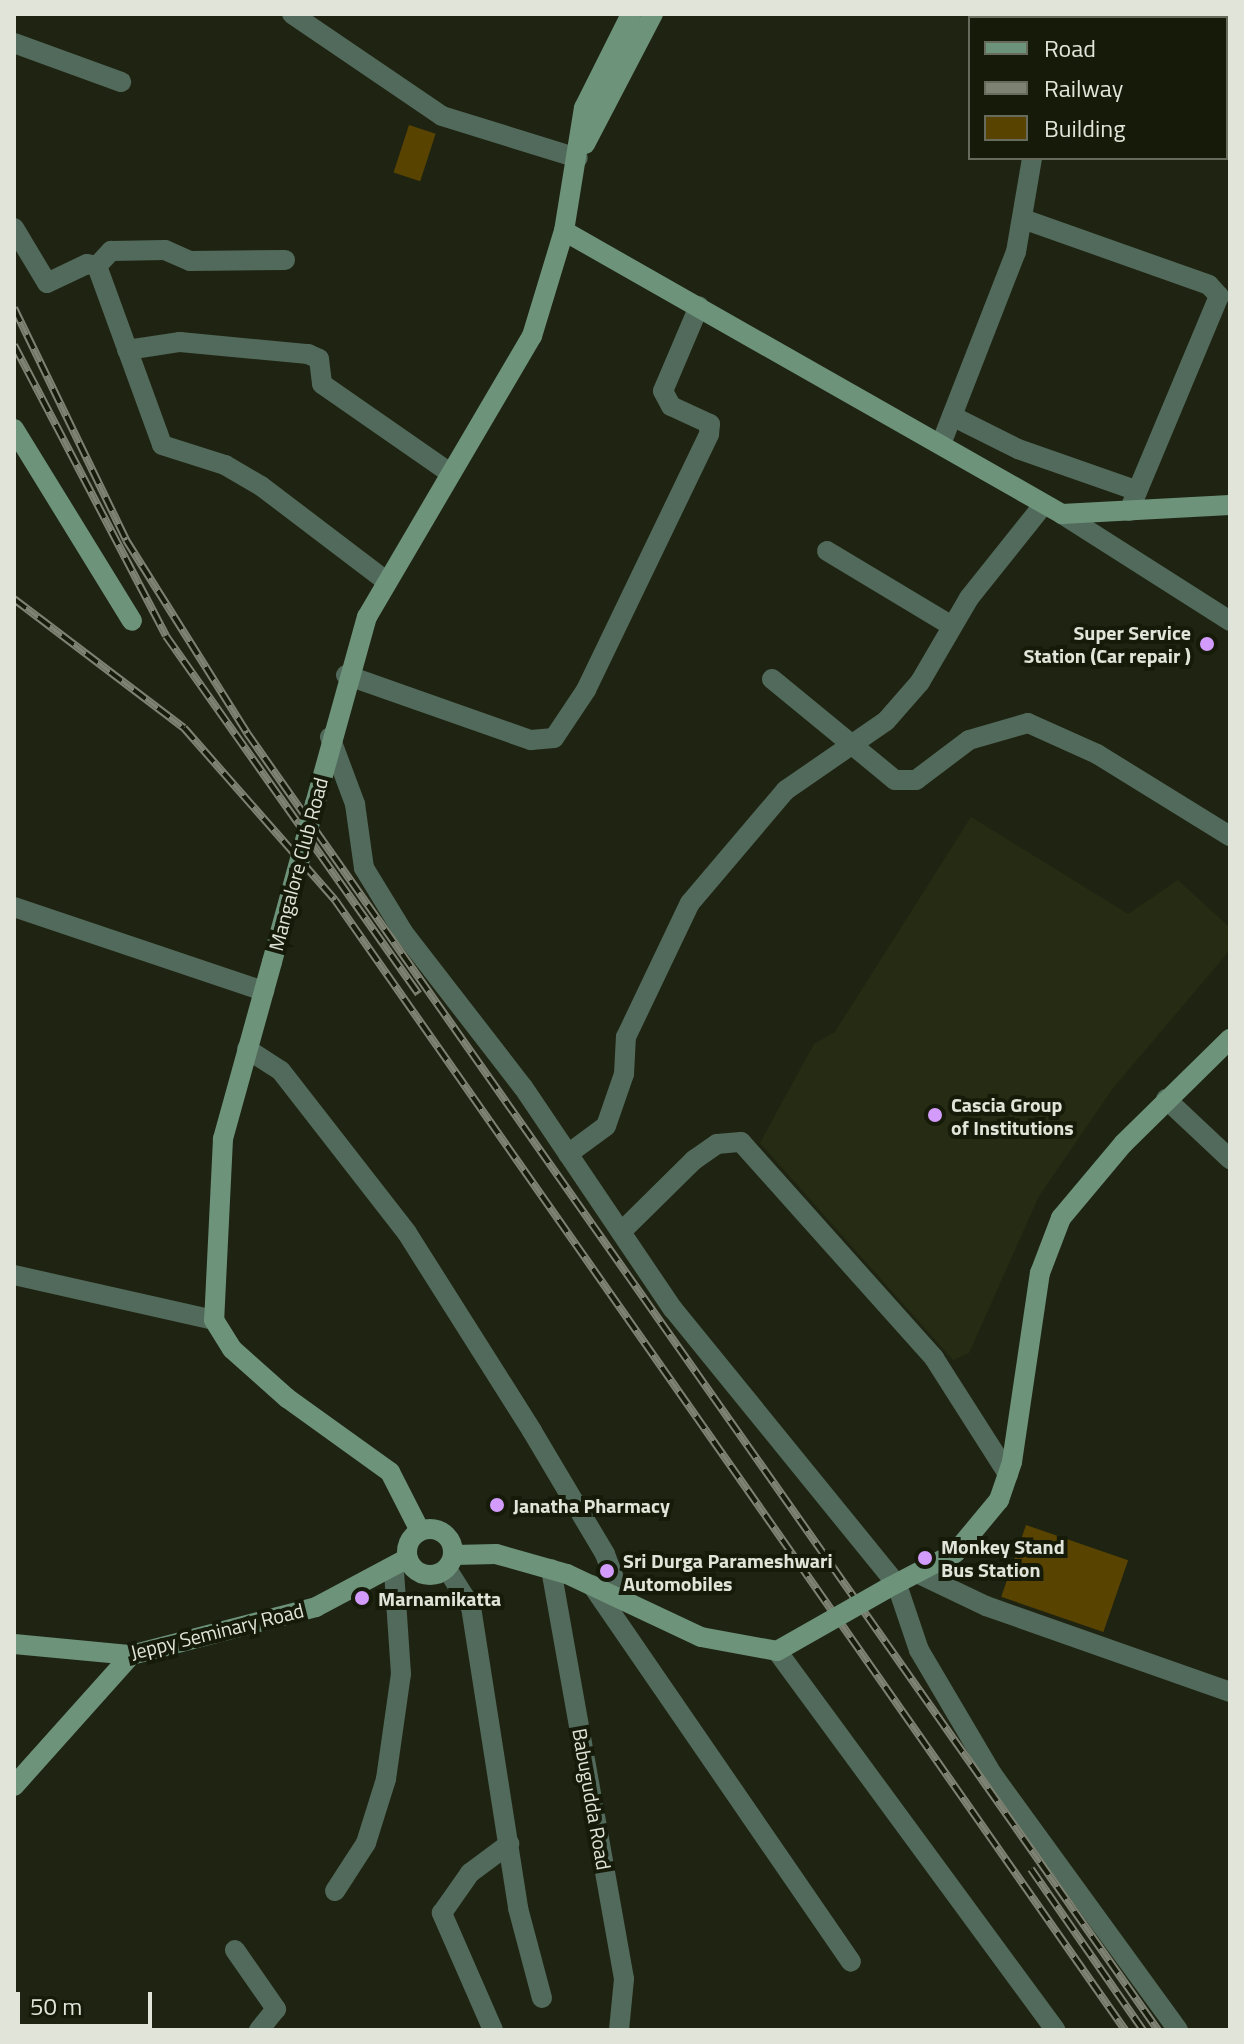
<!DOCTYPE html>
<html>
<head>
<meta charset="utf-8">
<style>
	body { margin:0 }
	#map { position:relative; width:1244px; height:2044px; overflow:hidden; background:#1f2412; font-family:"Titillium Web",sans-serif }
	div>[style] { position:absolute }
	.built>* { inset:0; background:#252c13 }
	.green>* { inset:0; background:#462917 }
	.building>* { inset:0; background:#594300; transform-origin:0 0 }
	.street>* { height:20px; margin:-10px; padding:0 10px; transform-origin:10px; border-radius:10px; background:#526a5b }
	.secondary>* { height:20px; margin:-10px; padding:0 10px; transform-origin:10px; border-radius:10px; background:#6d937b }
	.secondary>.ring { margin:-10px; padding:0; box-sizing:content-box; background:none; border:20px solid #6d937b; border-radius:50% }
	.rail>* { height:8px; margin-top:-4px; transform-origin:0; background:repeating-linear-gradient(90deg,#151a09 0 15px,#7e8273 0 30px); box-sizing:border-box; border-block:2px solid #7e8273 }
	.secondary-bridge>* { height:20px; margin:-10px; padding:0 10px; transform-origin:10px; border-radius:10px; background:#6d937b }
	.dots>* { width:22px; height:22px; translate:-50% -50%; box-sizing:border-box; border:4px solid #151a09; border-radius:50% }
	span { translate:-50% -50%; white-space:nowrap; text-align:center; line-height:1.15; -webkit-text-stroke:8px #151a09; paint-order:stroke }
	.poi-label { font-size:20px; color:#e1e5d9; font-weight:700 }
	.right { translate:-100% -50%; text-align:right }
	.left { translate:0 -50%; text-align:left }
	.street-label { font-size:20px; color:#e1e5d9 }
	.frame { position:absolute; inset:0; border:16px solid #e1e5d9; pointer-events:none }
	.legend { position:absolute; left:968px; top:16px; width:260px; height:144px; box-sizing:border-box; background:#151a09; border:2px solid #676b5c; margin:0; padding:10px 14px; list-style:none; font-size:24px; color:#e1e5d9 }
	.legend li { display:flex; align-items:center; gap:16px; height:40px }
	.legend b { width:40px; border:2px solid #676b5c }
	.scale { position:absolute; left:16px; top:1992px; width:136px; height:36px; box-sizing:border-box; border:4px solid #e1e5d9; border-top:0; padding-left:10px; font-size:24px; line-height:28px; white-space:nowrap; color:#e1e5d9; -webkit-text-stroke:6px #151a09; paint-order:stroke }
</style>
</head>
<body>
<div id="map">
	<div class="built">
		<div style="clip-path:polygon(971px 817px,1128px 914px,1178px 880px,1230px 928px,1230px 950px,1113px 1088px,1039px 1196px,969px 1353px,953px 1360px,760px 1143px,814px 1044px,835px 1032px)"></div>
	</div>
	<div class="green">
		<div style="clip-path:polygon(1140px 14px,1230px 14px,1230px 89px,1226px 18px)"></div>
	</div>
	<div class="building">
		<div style="left:409px;top:125px;width:28px;height:50px;rotate:18deg"></div>
		<div style="left:1026px;top:1525px;width:108px;height:76px;rotate:19deg"></div>
	</div>
	<div class="street">
		<div style="left:292px;top:14px;width:181px;rotate:34.2deg"></div>
		<div style="left:442px;top:116px;width:142px;rotate:17.2deg"></div>
		<div style="left:1088px;top:18px;width:4px;rotate:-76deg"></div>
		<div style="left:14px;top:43px;width:114px;rotate:20deg"></div>
		<div style="left:1226px;top:101px;width:4px;rotate:14deg"></div>
		<div style="left:1023px;top:219px;width:197px;rotate:19.5deg"></div>
		<div style="left:1209px;top:285px;width:15px;rotate:48deg"></div>
		<div style="left:1219px;top:296px;width:233px;rotate:112.7deg"></div>
		<div style="left:14px;top:228px;width:64px;rotate:59deg"></div>
		<div style="left:47px;top:283px;width:44px;rotate:-25.4deg"></div>
		<div style="left:87px;top:264px;width:10px;rotate:11deg"></div>
		<div style="left:97px;top:266px;width:190px;rotate:70deg"></div>
		<div style="left:162px;top:445px;width:66px;rotate:17.6deg"></div>
		<div style="left:225px;top:465px;width:42px;rotate:30.3deg"></div>
		<div style="left:261px;top:486px;width:157px;rotate:37.2deg"></div>
		<div style="left:97px;top:266px;width:21px;rotate:-47deg"></div>
		<div style="left:111px;top:251px;width:54px;rotate:-1.1deg"></div>
		<div style="left:165px;top:250px;width:27px;rotate:24deg"></div>
		<div style="left:190px;top:261px;width:95px;rotate:-0.6deg"></div>
		<div style="left:127px;top:350px;width:54px;rotate:-8.6deg"></div>
		<div style="left:180px;top:342px;width:129px;rotate:5.4deg"></div>
		<div style="left:308px;top:354px;width:12px;rotate:24deg"></div>
		<div style="left:319px;top:359px;width:25px;rotate:83deg"></div>
		<div style="left:322px;top:384px;width:156px;rotate:34.8deg"></div>
		<div style="left:952px;top:416px;width:74px;rotate:26.6deg"></div>
		<div style="left:1018px;top:449px;width:124px;rotate:19.3deg"></div>
		<div style="left:941px;top:444px;width:206px;rotate:-68.7deg"></div>
		<div style="left:1016px;top:252px;width:95px;rotate:-80.3deg"></div>
		<div style="left:1062px;top:514px;width:199px;rotate:32.5deg"></div>
		<div style="left:827px;top:551px;width:146px;rotate:31deg"></div>
		<div style="left:346px;top:675px;width:196px;rotate:19.4deg"></div>
		<div style="left:531px;top:740px;width:23px;rotate:-5deg"></div>
		<div style="left:554px;top:738px;width:58px;rotate:-56.3deg"></div>
		<div style="left:586px;top:690px;width:284px;rotate:-64.3deg"></div>
		<div style="left:709px;top:434px;width:10px;rotate:-84deg"></div>
		<div style="left:710px;top:424px;width:43px;rotate:-155.2deg"></div>
		<div style="left:671px;top:406px;width:17px;rotate:-118deg"></div>
		<div style="left:663px;top:391px;width:92px;rotate:-67deg"></div>
		<div style="left:772px;top:679px;width:159px;rotate:39.4deg"></div>
		<div style="left:895px;top:780px;width:21px"></div>
		<div style="left:916px;top:780px;width:66px;rotate:-37deg"></div>
		<div style="left:969px;top:740px;width:61px;rotate:-16.1deg"></div>
		<div style="left:1028px;top:723px;width:76px;rotate:24.2deg"></div>
		<div style="left:1097px;top:754px;width:156px;rotate:31.7deg"></div>
		<div style="left:330px;top:737px;width:72px;rotate:69.5deg"></div>
		<div style="left:355px;top:804px;width:65px;rotate:82deg"></div>
		<div style="left:364px;top:868px;width:75px;rotate:58.6deg"></div>
		<div style="left:403px;top:932px;width:196px;rotate:52.3deg"></div>
		<div style="left:523px;top:1087px;width:268px;rotate:56deg"></div>
		<div style="left:673px;top:1309px;width:355px;rotate:50.9deg"></div>
		<div style="left:897px;top:1585px;width:69px;rotate:71.3deg"></div>
		<div style="left:919px;top:1650px;width:144px;rotate:59.5deg"></div>
		<div style="left:992px;top:1774px;width:316px;rotate:54deg"></div>
		<div style="left:14px;top:907px;width:264px;rotate:18.6deg"></div>
		<div style="left:247px;top:1049px;width:40px;rotate:32.9deg"></div>
		<div style="left:281px;top:1071px;width:205px;rotate:52.1deg"></div>
		<div style="left:407px;top:1233px;width:234px;rotate:57.7deg"></div>
		<div style="left:532px;top:1431px;width:143px;rotate:59.3deg"></div>
		<div style="left:605px;top:1554px;width:46px;rotate:69.6deg"></div>
		<div style="left:1166px;top:1099px;width:88px;rotate:43.2deg"></div>
		<div style="left:568px;top:1154px;width:47px;rotate:-36.4deg"></div>
		<div style="left:606px;top:1126px;width:55px;rotate:-70.9deg"></div>
		<div style="left:624px;top:1074px;width:37px;rotate:-87deg"></div>
		<div style="left:626px;top:1037px;width:148px;rotate:-64.5deg"></div>
		<div style="left:690px;top:903px;width:148px;rotate:-49.7deg"></div>
		<div style="left:786px;top:790px;width:121px;rotate:-34.6deg"></div>
		<div style="left:886px;top:721px;width:52px;rotate:-48.9deg"></div>
		<div style="left:920px;top:682px;width:97px;rotate:-59.7deg"></div>
		<div style="left:969px;top:598px;width:120px;rotate:-51.4deg"></div>
		<div style="left:621px;top:1232px;width:103px;rotate:-44.6deg"></div>
		<div style="left:694px;top:1160px;width:28px;rotate:-35deg"></div>
		<div style="left:717px;top:1144px;width:24px;rotate:-5deg"></div>
		<div style="left:741px;top:1142px;width:290px;rotate:48.2deg"></div>
		<div style="left:934px;top:1358px;width:138px;rotate:57.5deg"></div>
		<div style="left:14px;top:1275px;width:205px;rotate:12.7deg"></div>
		<div style="left:447px;top:1569px;width:45px;rotate:57.7deg"></div>
		<div style="left:471px;top:1607px;width:305px;rotate:81.1deg"></div>
		<div style="left:518px;top:1908px;width:93px;rotate:75.1deg"></div>
		<div style="left:551px;top:1569px;width:416px;rotate:79.9deg"></div>
		<div style="left:624px;top:1979px;width:51px;rotate:95.6deg"></div>
		<div style="left:921px;top:1575px;width:72px;rotate:25.5deg"></div>
		<div style="left:986px;top:1606px;width:259px;rotate:19.4deg"></div>
		<div style="left:592px;top:1585px;width:457px;rotate:55.5deg"></div>
		<div style="left:777px;top:1651px;width:470px;rotate:53.7deg"></div>
		<div style="left:335px;top:1891px;width:57px;rotate:-57.1deg"></div>
		<div style="left:366px;top:1843px;width:67px;rotate:-72.6deg"></div>
		<div style="left:386px;top:1779px;width:106px;rotate:-81.9deg"></div>
		<div style="left:401px;top:1674px;width:103px;rotate:-93.9deg"></div>
		<div style="left:235px;top:1950px;width:72px;rotate:55.2deg"></div>
		<div style="left:276px;top:2009px;width:27px;rotate:129deg"></div>
		<div style="left:493px;top:2030px;width:128px;rotate:-113.6deg"></div>
		<div style="left:442px;top:1913px;width:49px;rotate:-55deg"></div>
		<div style="left:470px;top:1873px;width:49px;rotate:-36.6deg"></div>
	</div>
	<div class="secondary">
		<div style="left:585px;top:144px;width:147px;rotate:-62.4deg"></div>
		<div style="left:564px;top:231px;width:573px;rotate:29.61deg"></div>
		<div style="left:1062px;top:514px;width:168px;rotate:-3.1deg"></div>
		<div style="left:14px;top:429px;width:225px;rotate:58.4deg"></div>
		<div style="left:315px;top:804px;width:194px;rotate:-74.5deg"></div>
		<div style="left:367px;top:617px;width:326px;rotate:-59.6deg"></div>
		<div style="left:532px;top:336px;width:110px;rotate:-73.1deg"></div>
		<div style="left:564px;top:231px;width:125px;rotate:-80.8deg"></div>
		<div style="left:584px;top:108px;width:105px;rotate:-63.4deg"></div>
		<div style="left:272px;top:962px;width:184px;rotate:105.5deg"></div>
		<div style="left:223px;top:1139px;width:181px;rotate:92.8deg"></div>
		<div style="left:214px;top:1320px;width:34px;rotate:58deg"></div>
		<div style="left:232px;top:1349px;width:74px;rotate:41.7deg"></div>
		<div style="left:287px;top:1398px;width:127px;rotate:35.7deg"></div>
		<div style="left:390px;top:1472px;width:66px;rotate:63deg"></div>
		<div class="ring" style="left:407px;top:1529px;width:26px;height:26px"></div>
		<div style="left:454px;top:1555px;width:42px;rotate:-1.4deg"></div>
		<div style="left:496px;top:1554px;width:74px;rotate:15.7deg"></div>
		<div style="left:567px;top:1574px;width:148px;rotate:25.2deg"></div>
		<div style="left:701px;top:1637px;width:77px;rotate:10.4deg"></div>
		<div style="left:886px;top:1589px;width:78px;rotate:-27.6deg"></div>
		<div style="left:955px;top:1553px;width:69px;rotate:-50.3deg"></div>
		<div style="left:999px;top:1500px;width:40px;rotate:-71.1deg"></div>
		<div style="left:1012px;top:1462px;width:191px;rotate:-81.6deg"></div>
		<div style="left:1040px;top:1273px;width:59px;rotate:-69.1deg"></div>
		<div style="left:1061px;top:1218px;width:97px;rotate:-50deg"></div>
		<div style="left:1123px;top:1144px;width:150px;rotate:-44.5deg"></div>
		<div style="left:14px;top:1644px;width:118px;rotate:5.4deg"></div>
		<div style="left:131px;top:1655px;width:191px;rotate:-14.5deg"></div>
		<div style="left:316px;top:1607px;width:104px;rotate:-28deg"></div>
		<div style="left:14px;top:1786px;width:176px;rotate:-48.2deg"></div>
	</div>
	<div class="rail">
		<div style="left:14px;top:308px;width:258px;rotate:64.2deg"></div>
		<div style="left:126px;top:540px;width:228px;rotate:57.9deg"></div>
		<div style="left:247px;top:733px;width:1585px;rotate:54.92deg"></div>
		<div style="left:14px;top:345px;width:328px;rotate:62.4deg"></div>
		<div style="left:166px;top:636px;width:438px;rotate:54.8deg"></div>
		<div style="left:14px;top:599px;width:213px;rotate:37.2deg"></div>
		<div style="left:184px;top:728px;width:229px;rotate:48.7deg"></div>
		<div style="left:335px;top:900px;width:1379px;rotate:55.04deg"></div>
		<div style="left:1031px;top:1869px;width:196px;rotate:55.2deg"></div>
	</div>
	<div class="secondary-bridge">
		<div style="left:272px;top:962px;width:164px;rotate:-74.8deg"></div>
		<div style="left:777px;top:1651px;width:125px;rotate:-29.6deg"></div>
	</div>
	<div class="dots">
		<div style="left:1207px;top:644px;background:#d39cfc"></div>
		<div style="left:935px;top:1115px;background:#d39cfc"></div>
		<div style="left:497px;top:1505px;background:#d39cfc"></div>
		<div style="left:925px;top:1558px;background:#d39cfc"></div>
		<div style="left:607px;top:1571px;background:#d39cfc"></div>
		<div style="left:362px;top:1598px;background:#d39cfc"></div>
	</div>
	<div class="poi-label">
		<span class="right" style="left:1191px;top:644px">Super Service<br>Station (Car repair )</span>
		<span class="left" style="left:951px;top:1116px">Cascia Group<br>of Institutions</span>
		<span class="left" style="left:513px;top:1505px">Janatha Pharmacy</span>
		<span class="left" style="left:941px;top:1558px">Monkey Stand<br>Bus Station</span>
		<span class="left" style="left:623px;top:1572px">Sri Durga Parameshwari<br>Automobiles</span>
		<span class="left" style="left:378px;top:1598px">Marnamikatta</span>
	</div>
	<div class="street-label">
		<span style="left:298px;top:864px;rotate:-75deg">Mangalore Club Road</span>
		<span style="left:217px;top:1631px;rotate:-14deg">Jeppy Seminary Road</span>
		<span style="left:592px;top:1799px;rotate:80deg">Babugudda Road</span>
	</div>
	<div class="frame"></div>
	<ul class="legend">
	<li><b style="height:10px;background:#6d937b"></b>Road</li>
	<li><b style="height:10px;background:#7e8273"></b>Railway</li>
	<li><b style="height:22px;background:#594300"></b>Building</li>
	</ul>
	<div class="scale">50 m</div>
</div>
</body>
</html>
